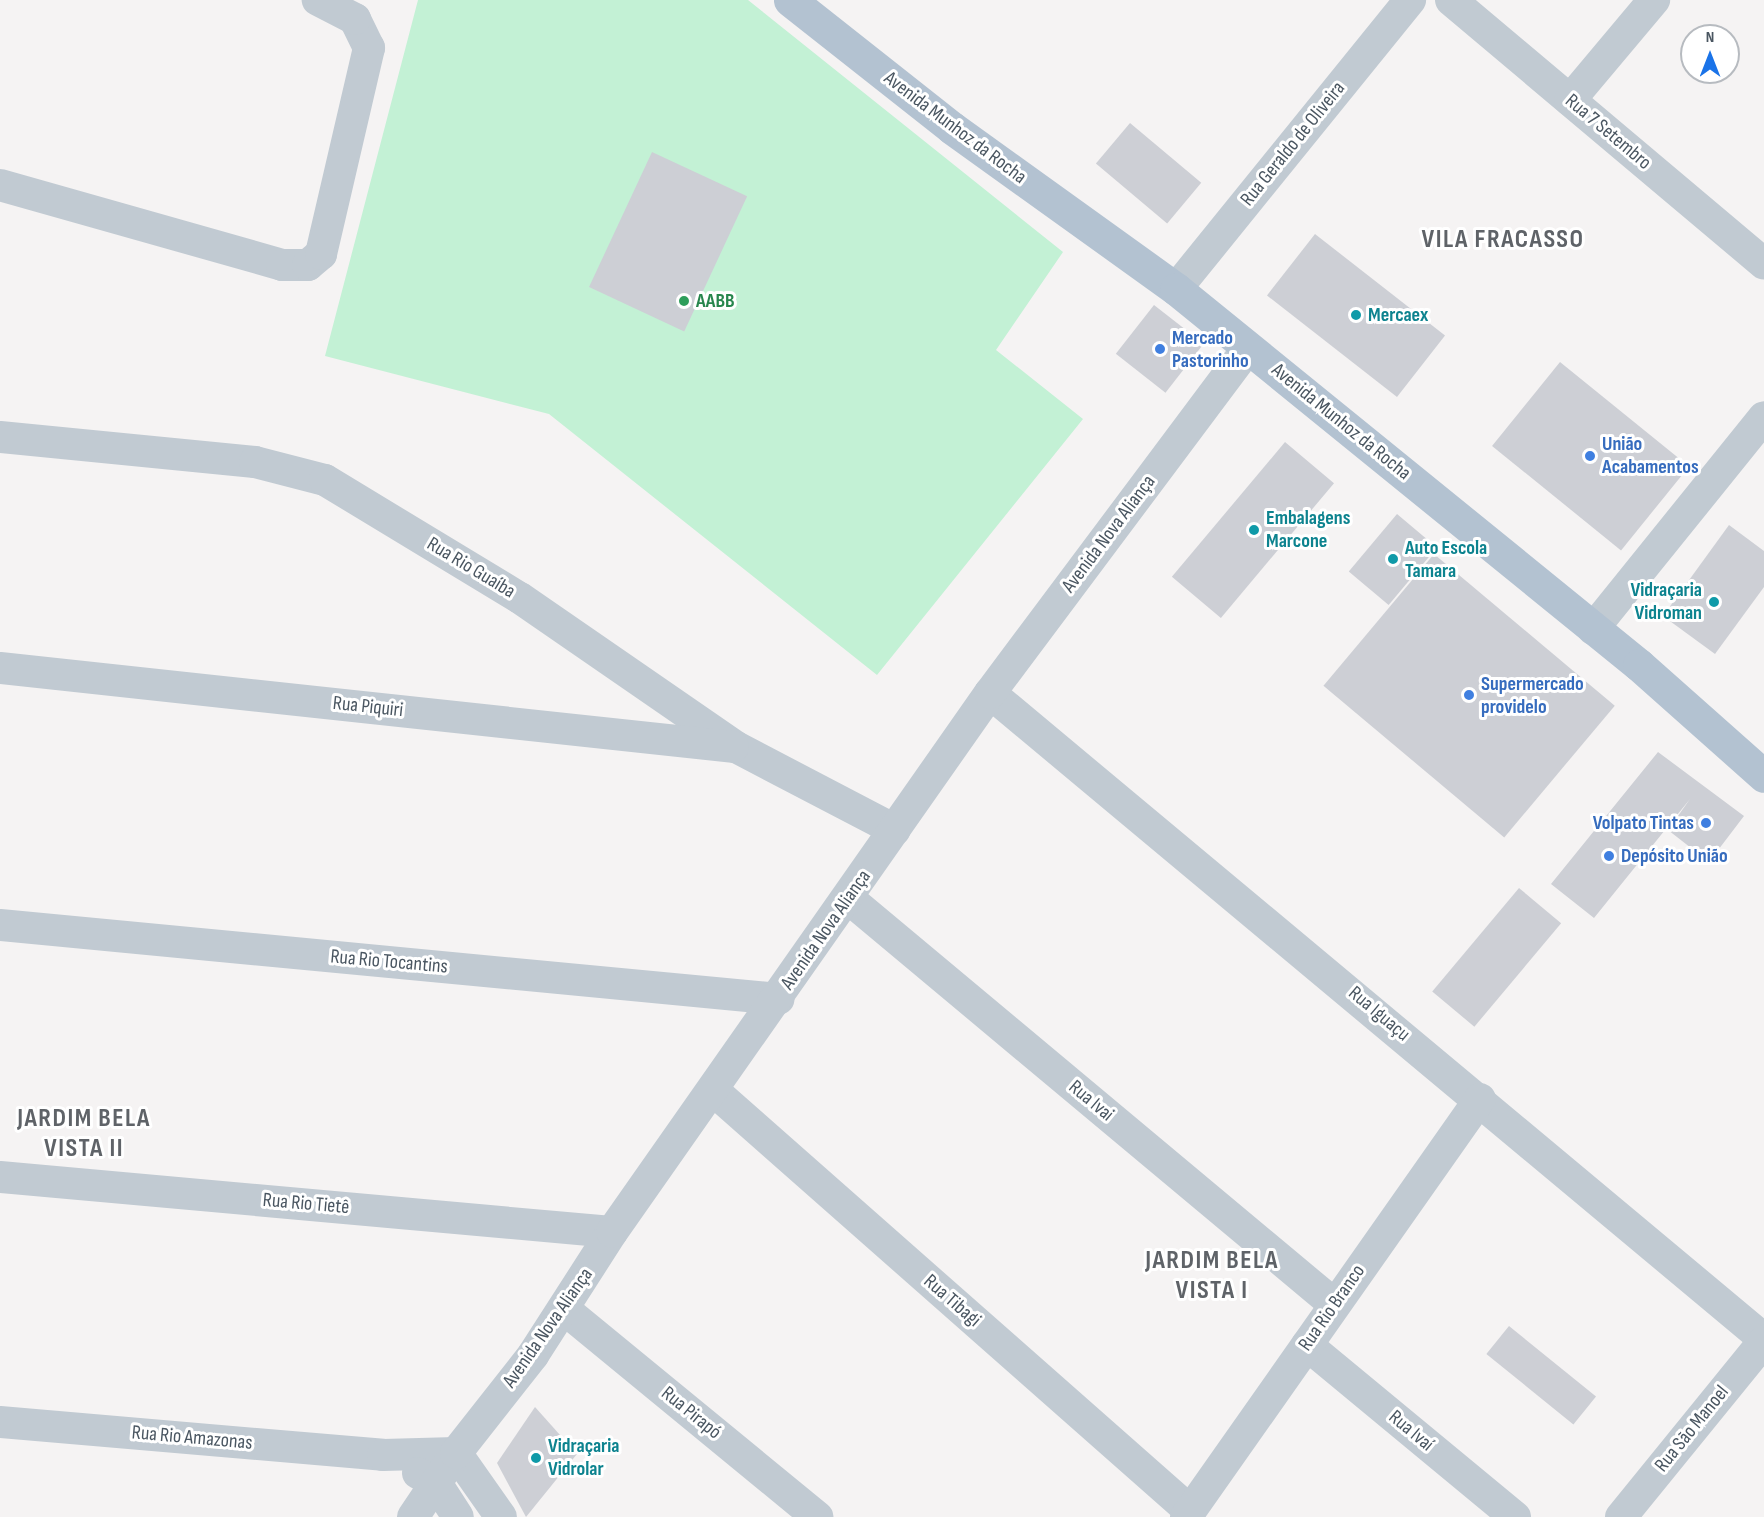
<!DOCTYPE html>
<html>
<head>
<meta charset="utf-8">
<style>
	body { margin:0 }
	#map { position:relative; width:1764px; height:1517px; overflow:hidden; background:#f5f3f3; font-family:"Sofia Sans Condensed",sans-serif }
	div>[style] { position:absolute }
	.green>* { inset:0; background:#c3f1d5 }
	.building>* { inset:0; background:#cdcfd5; transform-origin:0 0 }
	.minor>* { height:32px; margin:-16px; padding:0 16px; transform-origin:16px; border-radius:16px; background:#c1cad2 }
	.major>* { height:33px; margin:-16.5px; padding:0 16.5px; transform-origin:16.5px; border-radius:16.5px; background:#b3c2d1 }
	.dots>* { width:16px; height:16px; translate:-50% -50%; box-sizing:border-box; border:3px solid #fff; border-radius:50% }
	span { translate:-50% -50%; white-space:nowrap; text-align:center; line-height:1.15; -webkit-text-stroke:6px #fff; paint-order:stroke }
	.street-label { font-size:20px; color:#4a5661 }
	.leisure-label { font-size:20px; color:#27864d; font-weight:700 }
	.left { translate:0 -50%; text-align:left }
	.culture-label { font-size:20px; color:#0d838f; font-weight:700 }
	.right { translate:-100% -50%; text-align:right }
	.shop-label { font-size:20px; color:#366cbe; font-weight:700 }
	.district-label { font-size:26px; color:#5f6368; font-weight:700; letter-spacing:1.5px }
	.north { position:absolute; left:1680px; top:24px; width:60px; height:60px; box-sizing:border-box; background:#fff; border:2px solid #b7bbc0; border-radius:50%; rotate:0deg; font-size:16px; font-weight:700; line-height:24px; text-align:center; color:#4a5661 }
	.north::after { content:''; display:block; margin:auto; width:21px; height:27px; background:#1a73e8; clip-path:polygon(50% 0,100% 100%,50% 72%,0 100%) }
</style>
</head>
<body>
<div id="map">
	<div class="green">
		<div style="clip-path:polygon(418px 0,748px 0,1063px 252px,996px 350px,1083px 419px,877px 675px,549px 414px,325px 356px)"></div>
	</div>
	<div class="building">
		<div style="left:1130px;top:123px;width:93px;height:53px;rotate:40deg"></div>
		<div style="left:652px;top:152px;width:105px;height:149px;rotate:25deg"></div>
		<div style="left:1315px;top:234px;width:165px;height:78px;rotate:38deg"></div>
		<div style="left:1154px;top:305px;width:63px;height:62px;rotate:38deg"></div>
		<div style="left:1560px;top:362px;width:166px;height:108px;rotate:39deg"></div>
		<div style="left:1285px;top:442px;width:64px;height:176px;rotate:40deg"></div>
		<div style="left:1397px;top:514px;width:52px;height:75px;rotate:40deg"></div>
		<div style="clip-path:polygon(1729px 525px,1764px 551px,1764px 587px,1715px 654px,1663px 616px)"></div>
		<div style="left:1434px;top:554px;width:236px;height:172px;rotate:40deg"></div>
		<div style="clip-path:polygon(1658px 752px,1744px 816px,1709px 862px,1668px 830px,1690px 799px,1594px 918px,1551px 884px)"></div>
		<div style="left:1519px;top:888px;width:55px;height:135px;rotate:40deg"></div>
		<div style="left:1509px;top:1326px;width:112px;height:36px;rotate:39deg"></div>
		<div style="clip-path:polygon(535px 1407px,577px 1454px,526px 1517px,497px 1463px)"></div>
	</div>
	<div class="minor">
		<div style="left:1451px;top:0;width:409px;rotate:40.1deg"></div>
		<div style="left:1570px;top:100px;width:131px;rotate:-50deg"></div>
		<div style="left:0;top:185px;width:293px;rotate:15.8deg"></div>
		<div style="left:282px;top:265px;width:26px"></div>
		<div style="left:308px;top:265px;width:17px;rotate:-40deg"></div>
		<div style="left:321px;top:254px;width:212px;rotate:-76.9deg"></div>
		<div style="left:369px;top:48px;width:32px;rotate:-116deg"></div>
		<div style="left:355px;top:19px;width:42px;rotate:-152.8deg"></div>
		<div style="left:1176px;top:289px;width:372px;rotate:-51deg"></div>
		<div style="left:0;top:437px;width:256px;rotate:5.6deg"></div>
		<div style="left:255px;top:462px;width:72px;rotate:14.4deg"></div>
		<div style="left:325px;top:480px;width:228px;rotate:31.2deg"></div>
		<div style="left:520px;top:598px;width:262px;rotate:34.6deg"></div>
		<div style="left:736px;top:747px;width:179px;rotate:27.6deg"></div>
		<div style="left:1593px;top:629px;width:272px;rotate:-51.1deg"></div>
		<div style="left:0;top:668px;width:737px;rotate:6.15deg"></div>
		<div style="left:990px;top:693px;width:1008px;rotate:39.85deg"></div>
		<div style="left:848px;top:898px;width:633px;rotate:39.88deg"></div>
		<div style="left:0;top:925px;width:782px;rotate:5.43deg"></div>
		<div style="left:714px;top:1091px;width:635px;rotate:41.42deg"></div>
		<div style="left:0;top:1177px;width:614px;rotate:5.14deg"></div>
		<div style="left:564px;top:1309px;width:328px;rotate:39.4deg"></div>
		<div style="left:1307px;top:1345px;width:270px;rotate:39.6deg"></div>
		<div style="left:0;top:1422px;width:384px;rotate:4.9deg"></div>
		<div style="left:383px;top:1455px;width:73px;rotate:-1.6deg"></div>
		<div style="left:456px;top:1453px;width:78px;rotate:54.9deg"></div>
		<div style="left:418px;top:1473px;width:21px;rotate:29deg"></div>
		<div style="left:436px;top:1483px;width:40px;rotate:57.1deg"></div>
		<div style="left:413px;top:1517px;width:77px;rotate:-56.1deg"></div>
		<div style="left:456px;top:1453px;width:125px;rotate:-51.8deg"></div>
		<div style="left:533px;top:1355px;width:146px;rotate:-57.3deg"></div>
		<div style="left:612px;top:1232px;width:658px;rotate:-54.96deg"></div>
		<div style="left:990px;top:693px;width:431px;rotate:-53.2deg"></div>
		<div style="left:1186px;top:1517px;width:511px;rotate:-54.88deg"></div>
		<div style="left:1621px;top:1517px;width:227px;rotate:-50.9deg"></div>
	</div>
	<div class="major">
		<div style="left:790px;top:0;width:206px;rotate:38.3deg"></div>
		<div style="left:952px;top:128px;width:276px;rotate:35.7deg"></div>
		<div style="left:1176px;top:289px;width:596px;rotate:39.08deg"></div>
		<div style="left:1639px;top:665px;width:167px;rotate:41.6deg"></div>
	</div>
	<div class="dots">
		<div style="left:684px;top:301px;background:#2e9e5b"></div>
		<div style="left:1356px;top:315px;background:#0f9aa8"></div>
		<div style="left:1160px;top:349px;background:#3f7fe0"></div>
		<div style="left:1590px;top:456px;background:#3f7fe0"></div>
		<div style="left:1254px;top:530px;background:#0f9aa8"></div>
		<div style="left:1393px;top:559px;background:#0f9aa8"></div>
		<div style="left:1714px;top:602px;background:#0f9aa8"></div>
		<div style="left:1469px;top:695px;background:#3f7fe0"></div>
		<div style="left:1706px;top:823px;background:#3f7fe0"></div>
		<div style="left:1609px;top:856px;background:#3f7fe0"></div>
		<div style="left:536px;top:1458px;background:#0f9aa8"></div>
	</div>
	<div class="street-label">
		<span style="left:955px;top:128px;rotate:37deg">Avenida Munhoz da Rocha</span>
		<span style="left:1608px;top:132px;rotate:40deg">Rua 7 Setembro</span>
		<span style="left:1293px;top:144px;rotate:-51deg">Rua Geraldo de Oliveira</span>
		<span style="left:1341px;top:422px;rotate:39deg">Avenida Munhoz da Rocha</span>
		<span style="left:1109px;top:534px;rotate:-53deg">Avenida Nova Aliança</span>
		<span style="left:471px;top:568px;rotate:31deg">Rua Rio Guaíba</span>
		<span style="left:368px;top:707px;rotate:6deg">Rua Piquiri</span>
		<span style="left:826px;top:930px;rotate:-55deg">Avenida Nova Aliança</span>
		<span style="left:389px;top:962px;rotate:5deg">Rua Rio Tocantins</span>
		<span style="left:1379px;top:1014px;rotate:40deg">Rua Iguaçu</span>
		<span style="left:1091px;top:1101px;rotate:40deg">Rua Ivai</span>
		<span style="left:306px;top:1204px;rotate:5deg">Rua Rio Tietê</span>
		<span style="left:952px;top:1301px;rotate:41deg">Rua Tibagi</span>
		<span style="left:1332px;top:1308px;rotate:-55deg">Rua Rio Branco</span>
		<span style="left:548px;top:1328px;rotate:-55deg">Avenida Nova Aliança</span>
		<span style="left:691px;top:1413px;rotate:39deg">Rua Pirapó</span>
		<span style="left:1692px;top:1429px;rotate:-51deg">Rua São Manoel</span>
		<span style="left:1411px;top:1431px;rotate:40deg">Rua Ivaí</span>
		<span style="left:192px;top:1438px;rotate:5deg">Rua Rio Amazonas</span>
	</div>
	<div class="leisure-label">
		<span class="left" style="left:696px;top:301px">AABB</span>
	</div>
	<div class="culture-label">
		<span class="left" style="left:1368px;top:315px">Mercaex</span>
		<span class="left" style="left:1266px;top:530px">Embalagens<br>Marcone</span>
		<span class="left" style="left:1405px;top:560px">Auto Escola<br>Tamara</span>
		<span class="right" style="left:1702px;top:602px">Vidraçaria<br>Vidroman</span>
		<span class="left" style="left:548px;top:1458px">Vidraçaria<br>Vidrolar</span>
	</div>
	<div class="shop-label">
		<span class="left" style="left:1172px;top:350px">Mercado<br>Pastorinho</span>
		<span class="left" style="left:1602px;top:456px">União<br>Acabamentos</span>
		<span class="left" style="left:1481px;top:696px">Supermercado<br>providelo</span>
		<span class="right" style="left:1694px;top:823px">Volpato Tintas</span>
		<span class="left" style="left:1621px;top:856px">Depósito União</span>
	</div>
	<div class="district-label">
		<span style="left:1503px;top:240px">VILA FRACASSO</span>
		<span style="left:84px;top:1134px">JARDIM BELA<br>VISTA II</span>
		<span style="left:1212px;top:1276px">JARDIM BELA<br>VISTA I</span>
	</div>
	<div class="north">N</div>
</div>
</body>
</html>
